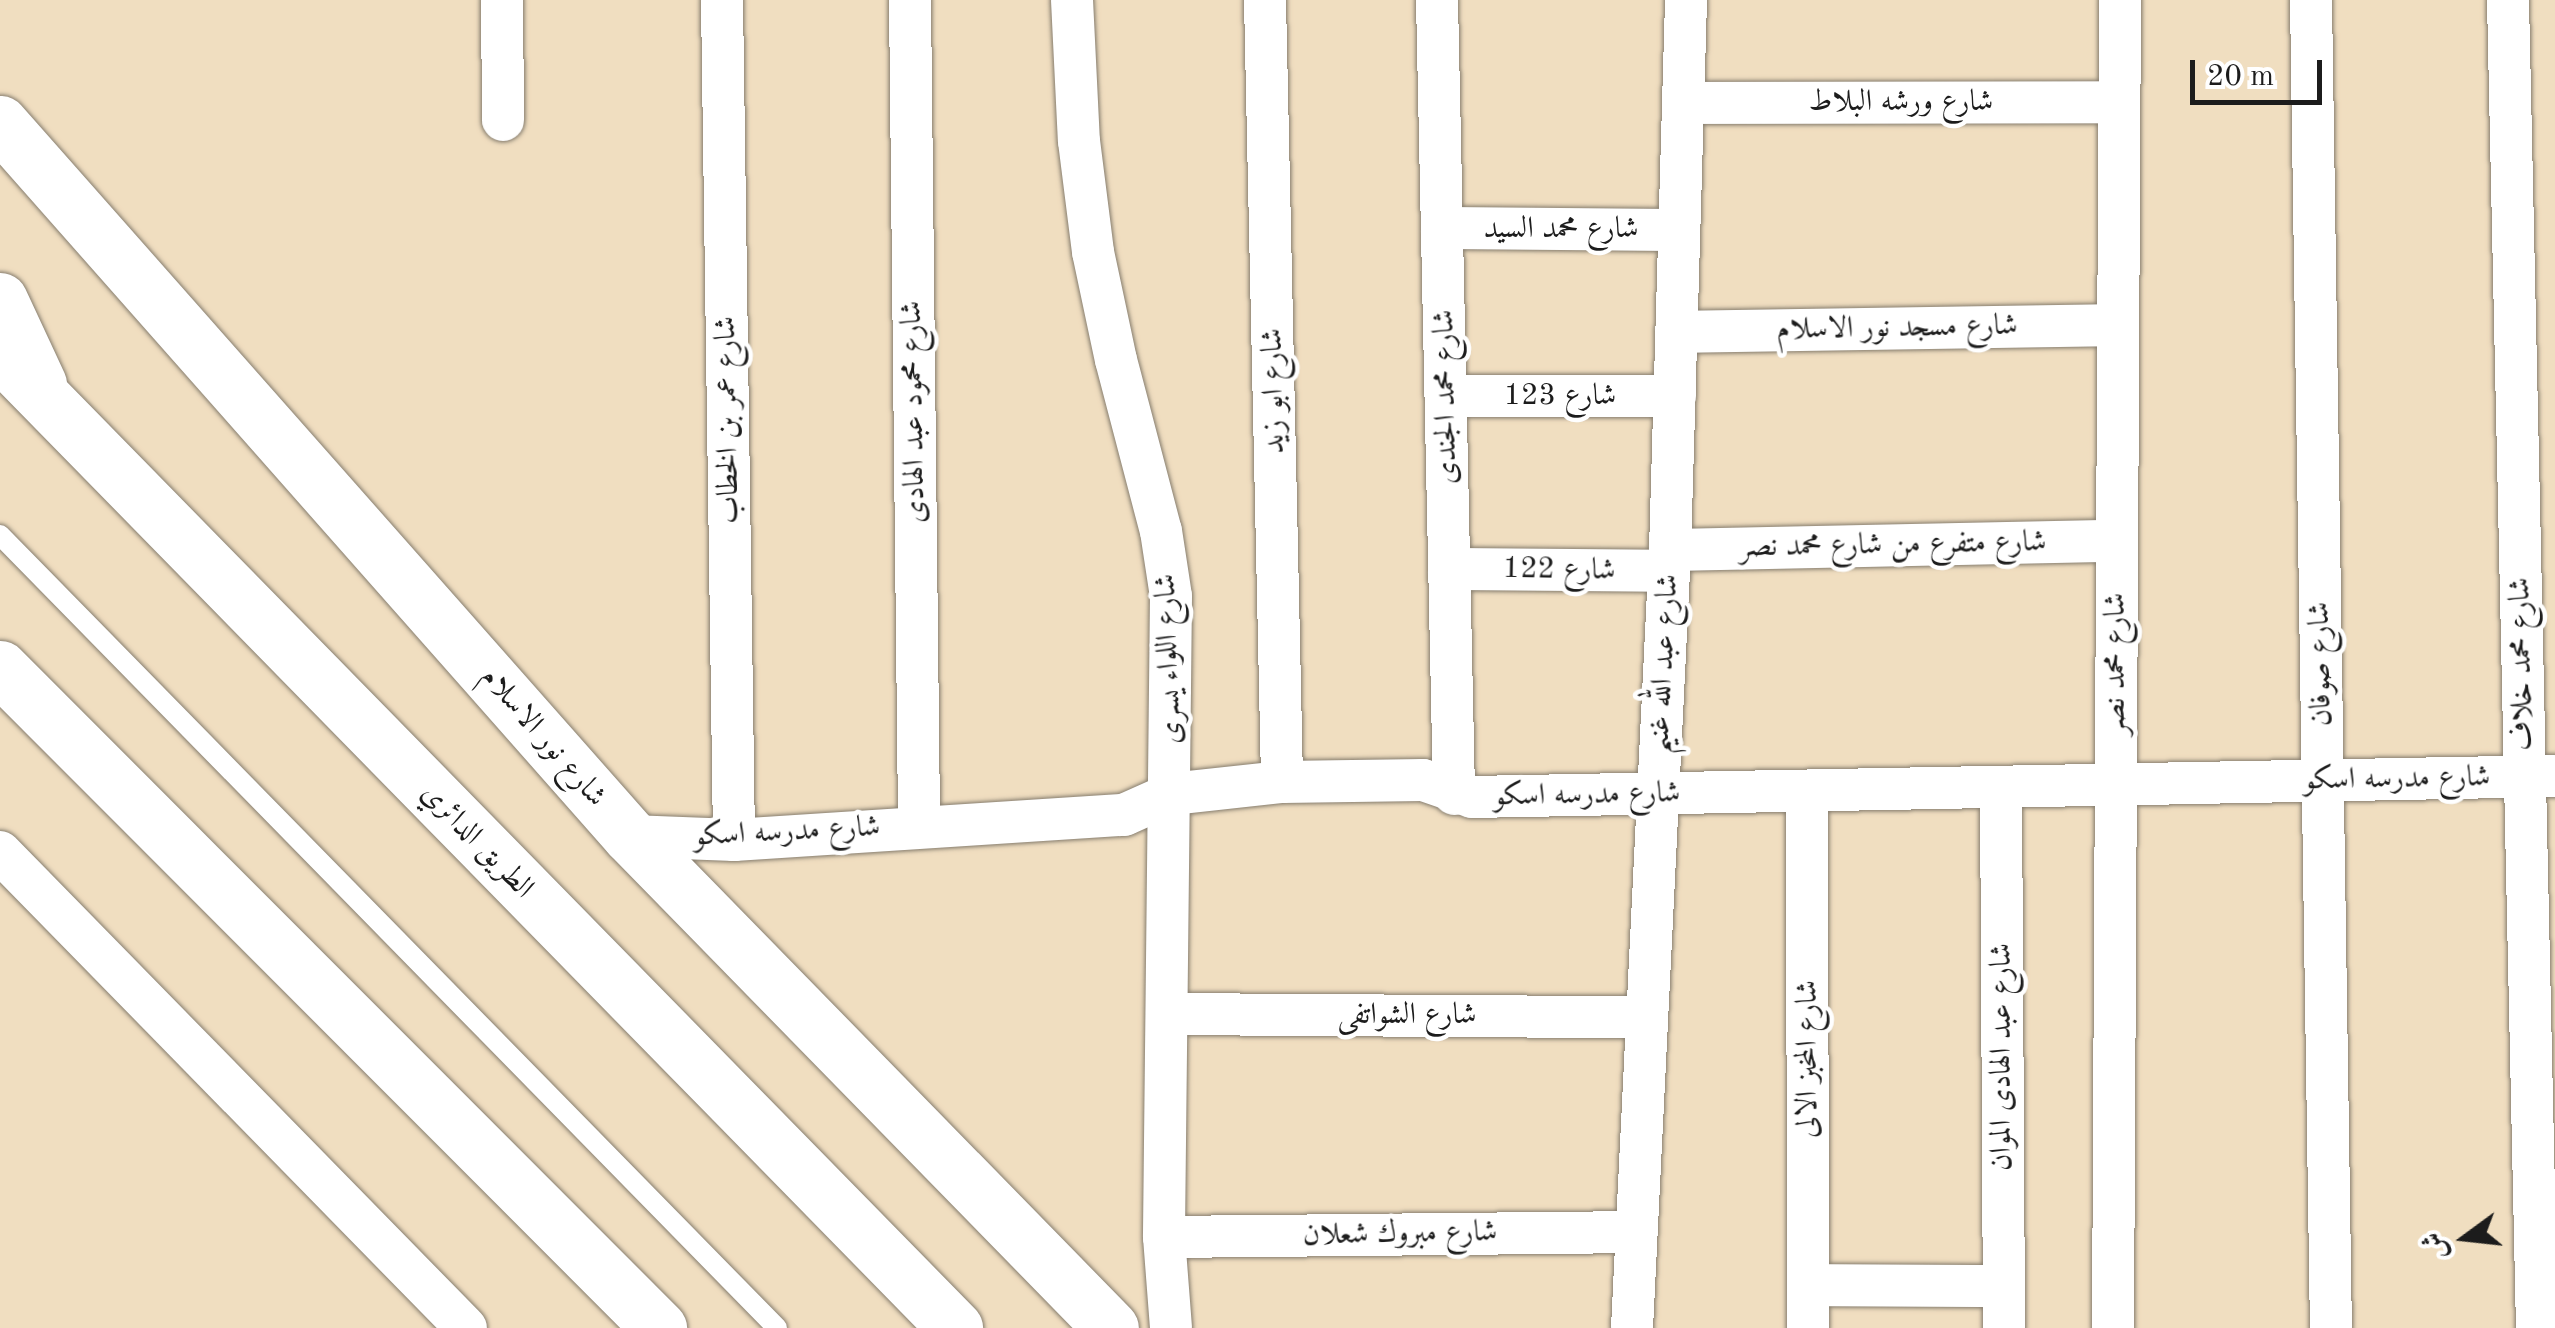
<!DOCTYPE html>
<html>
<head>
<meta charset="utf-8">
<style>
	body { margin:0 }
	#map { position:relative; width:2555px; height:1328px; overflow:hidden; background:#f0dec0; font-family:"Old Standard TT",Amiri,serif }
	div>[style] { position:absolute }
	.roads { filter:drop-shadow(0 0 2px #867d6e) drop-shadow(0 0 2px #867d6e) }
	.lane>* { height:20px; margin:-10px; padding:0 10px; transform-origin:10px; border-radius:10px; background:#fff }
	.street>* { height:42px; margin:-21px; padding:0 21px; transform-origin:21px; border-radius:21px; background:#fff }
	.secondary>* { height:55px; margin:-27.5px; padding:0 27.5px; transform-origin:27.5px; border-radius:27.5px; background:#fff }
	.highway>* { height:55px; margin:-27.5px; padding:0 27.5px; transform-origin:27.5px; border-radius:27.5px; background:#fff }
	span { translate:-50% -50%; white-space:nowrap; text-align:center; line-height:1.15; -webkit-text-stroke:9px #fff; paint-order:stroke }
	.street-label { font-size:30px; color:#1c1c1c }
	.north { position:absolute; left:2415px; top:1188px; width:100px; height:100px; -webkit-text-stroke:8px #fff; paint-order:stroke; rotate:255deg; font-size:28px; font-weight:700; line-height:40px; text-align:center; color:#1c1c1c }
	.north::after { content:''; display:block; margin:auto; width:35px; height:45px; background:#1c1c1c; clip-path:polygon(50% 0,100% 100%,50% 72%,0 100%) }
	.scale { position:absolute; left:2190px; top:60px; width:132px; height:45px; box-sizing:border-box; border:5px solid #1c1c1c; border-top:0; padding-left:12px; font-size:30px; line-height:35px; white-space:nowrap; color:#1c1c1c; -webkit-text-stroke:8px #fff; paint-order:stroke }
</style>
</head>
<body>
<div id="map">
	<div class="roads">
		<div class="lane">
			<div style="left:0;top:535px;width:1110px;rotate:45.58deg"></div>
		</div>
		<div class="street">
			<div style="left:502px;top:0;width:120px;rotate:89.5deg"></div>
			<div style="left:722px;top:0;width:840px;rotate:89.18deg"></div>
			<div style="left:910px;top:0;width:825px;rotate:89.37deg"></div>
			<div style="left:1072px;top:0;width:141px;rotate:87.2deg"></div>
			<div style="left:1079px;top:141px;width:112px;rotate:82.8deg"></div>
			<div style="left:1093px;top:252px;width:110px;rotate:78deg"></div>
			<div style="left:1116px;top:360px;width:177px;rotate:75.3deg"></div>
			<div style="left:1161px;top:531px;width:66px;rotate:81.3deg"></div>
			<div style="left:1171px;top:596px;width:641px;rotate:90.63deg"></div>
			<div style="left:1164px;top:1237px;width:91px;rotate:85.6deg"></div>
			<div style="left:1265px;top:0;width:782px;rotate:88.75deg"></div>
			<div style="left:1437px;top:0;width:794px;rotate:88.77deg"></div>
			<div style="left:2311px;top:0;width:1328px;rotate:89.14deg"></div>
			<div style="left:2508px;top:0;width:1328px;rotate:88.75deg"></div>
			<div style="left:1683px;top:103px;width:436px;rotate:-0.1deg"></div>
			<div style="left:1442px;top:228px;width:237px;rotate:0.5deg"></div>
			<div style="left:1676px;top:332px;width:442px;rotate:-0.9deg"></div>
			<div style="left:1446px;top:396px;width:229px"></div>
			<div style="left:1670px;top:550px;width:447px;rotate:-1.2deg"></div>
			<div style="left:1449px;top:569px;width:220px;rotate:0.5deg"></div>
			<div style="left:2001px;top:787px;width:541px;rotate:89.68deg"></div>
			<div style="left:1807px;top:791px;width:537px;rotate:89.89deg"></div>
			<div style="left:630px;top:836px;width:104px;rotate:2.2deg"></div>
			<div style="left:734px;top:840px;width:391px;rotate:-3.7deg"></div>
			<div style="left:1124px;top:815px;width:51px;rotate:-24.1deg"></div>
			<div style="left:1171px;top:794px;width:112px;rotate:-6.2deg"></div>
			<div style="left:1282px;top:782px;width:141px;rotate:-0.8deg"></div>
			<div style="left:1423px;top:780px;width:52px;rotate:19.1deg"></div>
			<div style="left:1472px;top:797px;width:1083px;rotate:-1.11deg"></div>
			<div style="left:0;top:852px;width:666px;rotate:45.61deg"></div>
			<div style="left:1167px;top:1014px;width:480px;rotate:0.4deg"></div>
			<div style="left:1164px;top:1237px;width:472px;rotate:-0.6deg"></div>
			<div style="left:1808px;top:1285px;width:196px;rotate:0.3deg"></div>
			<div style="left:1632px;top:1328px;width:779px;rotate:-87.2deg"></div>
			<div style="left:1670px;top:550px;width:550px;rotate:-88.33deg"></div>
			<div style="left:2113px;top:1328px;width:1328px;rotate:-89.7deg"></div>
		</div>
		<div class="secondary">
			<div style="left:0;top:123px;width:951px;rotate:48.54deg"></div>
			<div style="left:630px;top:836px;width:688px;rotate:45.65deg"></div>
		</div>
		<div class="highway">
			<div style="left:0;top:300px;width:93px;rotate:65.1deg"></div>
			<div style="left:0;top:353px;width:1365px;rotate:45.59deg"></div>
			<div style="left:0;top:668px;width:933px;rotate:45.04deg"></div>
		</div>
	</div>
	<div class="street-label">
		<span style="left:1901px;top:102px">شارع ورشه البلاط</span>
		<span style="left:1561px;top:229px">شارع محمد السيد</span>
		<span style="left:1897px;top:328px;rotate:-1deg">شارع مسجد نور الاسلام</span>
		<span style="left:1274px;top:391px;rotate:-91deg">شارع ابو زيد</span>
		<span style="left:1560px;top:396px">شارع 123</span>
		<span style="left:1446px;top:397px;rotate:-91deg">شارع محمد الجندى</span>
		<span style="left:914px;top:412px;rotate:-91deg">شارع محمود عبد الهادى</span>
		<span style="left:728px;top:420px;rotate:-91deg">شارع عمر بن الخطاب</span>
		<span style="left:1893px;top:545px;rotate:-1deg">شارع متفرع من شارع محمد نصر</span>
		<span style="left:1559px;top:570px;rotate:1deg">شارع 122</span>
		<span style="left:1169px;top:659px;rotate:-92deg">شارع اللواء يسرى</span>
		<span style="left:1664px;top:664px;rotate:-87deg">شارع عبد الله غنيم</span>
		<span style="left:2116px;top:664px;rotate:-90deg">شارع محمد نصر</span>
		<span style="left:2321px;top:664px;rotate:-91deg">شارع صوفان</span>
		<span style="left:2522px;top:664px;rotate:-91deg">شارع محمد خلاف</span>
		<span style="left:543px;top:737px;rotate:49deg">شارع نور الاسلام</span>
		<span style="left:2397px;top:779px;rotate:-1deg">شارع مدرسه اسكو</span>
		<span style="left:1587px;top:795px;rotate:-1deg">شارع مدرسه اسكو</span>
		<span style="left:787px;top:832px;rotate:-3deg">شارع مدرسه اسكو</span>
		<span style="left:477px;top:841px;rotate:46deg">الطريق الدائري</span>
		<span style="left:1407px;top:1015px">شارع الشواتفى</span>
		<span style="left:2002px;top:1057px;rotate:-90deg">شارع عبد الهادى الموان</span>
		<span style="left:1808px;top:1059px;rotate:-90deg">شارع المخبز الالى</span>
		<span style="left:1400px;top:1234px;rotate:-1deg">شارع مبروك شعلان</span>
	</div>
	<div class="north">ش</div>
	<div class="scale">20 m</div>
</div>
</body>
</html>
